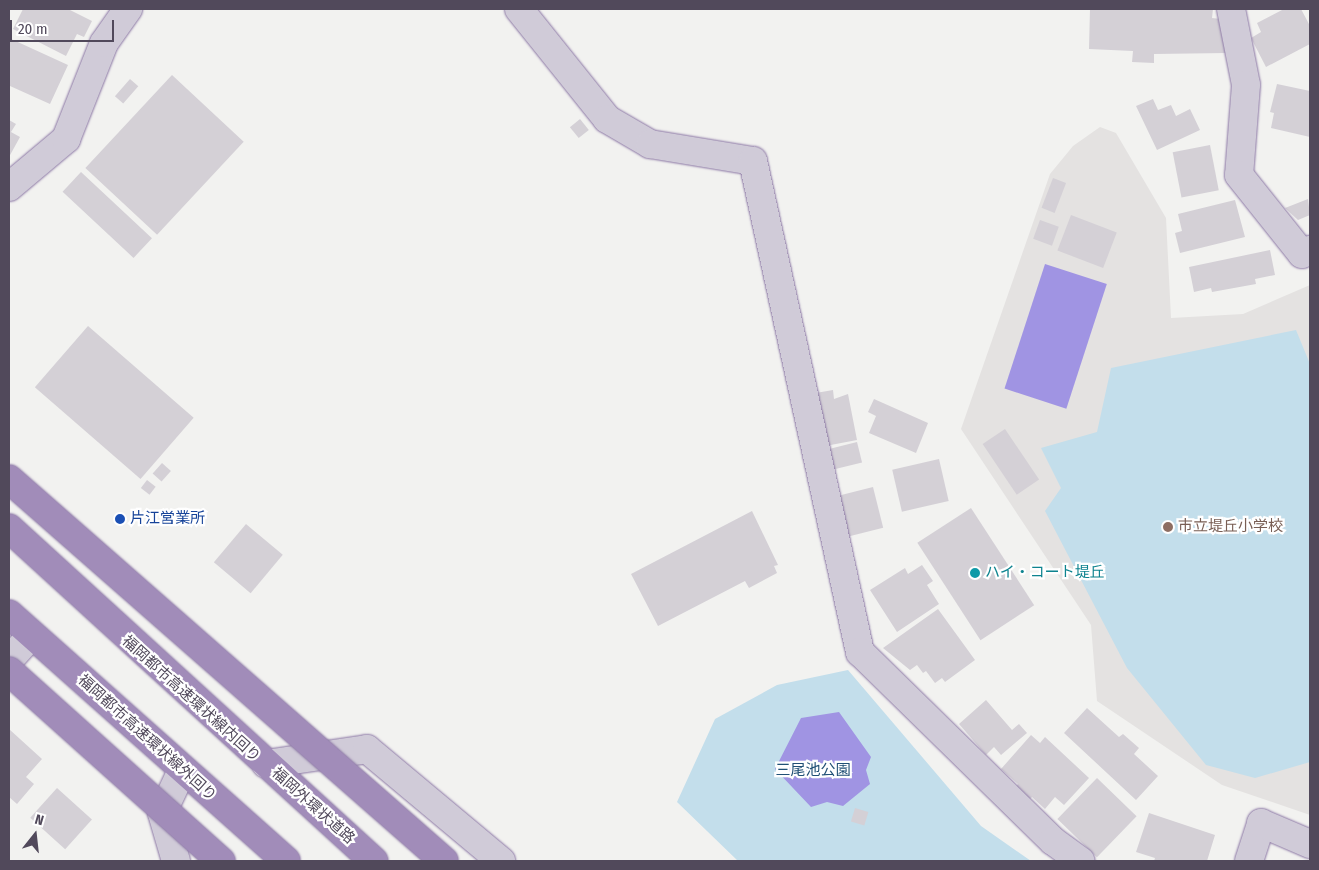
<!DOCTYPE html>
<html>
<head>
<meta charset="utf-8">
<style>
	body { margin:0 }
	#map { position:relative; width:1319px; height:870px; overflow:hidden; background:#f2f2f0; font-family:"Fira Sans Condensed","Noto Sans JP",sans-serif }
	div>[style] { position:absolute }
	.education>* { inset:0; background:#e4e2e1 }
	.green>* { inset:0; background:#c3deeb }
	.water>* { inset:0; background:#a094e3; transform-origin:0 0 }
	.building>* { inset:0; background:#d4d0d6; transform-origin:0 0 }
	.roads { filter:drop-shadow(0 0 1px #8c78a5) drop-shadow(0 0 1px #8c78a5) }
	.minor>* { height:28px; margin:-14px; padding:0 14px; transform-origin:14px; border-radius:14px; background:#d0cbd8 }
	.highway>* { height:28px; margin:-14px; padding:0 14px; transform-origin:14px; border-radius:14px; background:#a18cb9 }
	.bridges { filter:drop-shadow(0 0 1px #8c78a5) drop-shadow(0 0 1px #8c78a5) }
	.highway-bridge>* { height:28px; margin:-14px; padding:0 14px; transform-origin:14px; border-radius:14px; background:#a18cb9 }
	.dots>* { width:14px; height:14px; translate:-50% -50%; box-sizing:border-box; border:2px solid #fff; border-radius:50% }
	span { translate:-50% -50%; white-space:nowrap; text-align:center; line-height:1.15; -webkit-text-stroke:4.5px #fff; paint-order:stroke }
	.transit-label { font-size:15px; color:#164399 }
	.left { translate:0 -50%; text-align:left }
	.education-label { font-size:15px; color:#785e54 }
	.culture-label { font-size:15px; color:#0d838f }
	.street-label { font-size:15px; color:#51495b }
	.park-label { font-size:15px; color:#215076 }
	.frame { position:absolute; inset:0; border:10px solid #51495b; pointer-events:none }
	.north { position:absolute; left:10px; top:810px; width:50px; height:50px; -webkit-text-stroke:4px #fff; paint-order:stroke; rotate:16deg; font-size:14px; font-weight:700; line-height:20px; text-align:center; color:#51495b }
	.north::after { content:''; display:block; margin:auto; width:18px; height:22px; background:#51495b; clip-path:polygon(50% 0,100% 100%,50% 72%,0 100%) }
	.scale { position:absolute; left:10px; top:20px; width:104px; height:22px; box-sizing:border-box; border:2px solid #51495b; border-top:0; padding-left:6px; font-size:15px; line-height:18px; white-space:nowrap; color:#51495b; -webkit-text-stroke:4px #fff; paint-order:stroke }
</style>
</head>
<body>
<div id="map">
	<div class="education">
		<div style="clip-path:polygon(1100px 127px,1116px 133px,1166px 218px,1171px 318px,1243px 314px,1310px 285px,1310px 815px,1222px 785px,1097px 701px,1091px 625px,961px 429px,1050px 174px,1073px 146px)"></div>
	</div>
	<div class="green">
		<div style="clip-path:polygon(1296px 330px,1310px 364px,1310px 762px,1255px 778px,1206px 765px,1127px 668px,1045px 511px,1061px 488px,1041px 448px,1097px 432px,1111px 368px)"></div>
		<div style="clip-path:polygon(848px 670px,981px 826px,1031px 861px,738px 861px,677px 802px,715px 719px,777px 685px)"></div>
	</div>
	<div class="water">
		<div style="left:1045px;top:264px;width:65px;height:131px;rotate:18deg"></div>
		<div style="clip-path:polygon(839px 712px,871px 757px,866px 770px,870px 784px,843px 806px,827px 802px,811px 807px,775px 769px,801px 718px)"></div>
	</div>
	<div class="building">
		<div style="clip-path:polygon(23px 9px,68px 9px,92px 21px,84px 37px,77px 34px,66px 56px,13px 29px)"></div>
		<div style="clip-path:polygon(1090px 9px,1213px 9px,1212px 18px,1221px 19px,1227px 53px,1154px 54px,1154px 63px,1132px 62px,1133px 51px,1089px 49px)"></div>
		<div style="clip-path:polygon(1284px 9px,1301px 9px,1310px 26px,1310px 44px,1266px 67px,1251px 38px,1261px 32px,1257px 23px)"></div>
		<div style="clip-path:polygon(9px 38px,68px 65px,50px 104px,10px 86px,9px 90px)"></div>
		<div style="left:172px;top:75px;width:98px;height:127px;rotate:43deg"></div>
		<div style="left:130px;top:79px;width:11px;height:23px;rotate:41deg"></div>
		<div style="clip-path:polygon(1277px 84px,1310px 91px,1310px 137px,1271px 128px,1274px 113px,1270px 112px)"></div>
		<div style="clip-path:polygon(1153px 99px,1158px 110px,1171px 105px,1176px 116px,1190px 109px,1200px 130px,1157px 150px,1136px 106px)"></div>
		<div style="left:580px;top:119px;width:14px;height:13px;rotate:51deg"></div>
		<div style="clip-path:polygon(9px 120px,16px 124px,11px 132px,20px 137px,9px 157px)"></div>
		<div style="left:1210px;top:145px;width:46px;height:38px;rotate:79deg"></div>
		<div style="left:81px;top:172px;width:97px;height:27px;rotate:43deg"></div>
		<div style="left:1053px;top:178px;width:14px;height:32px;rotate:21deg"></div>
		<div style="clip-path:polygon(1308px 199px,1310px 215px,1298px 220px,1285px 208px)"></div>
		<div style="clip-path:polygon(1235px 200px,1245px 237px,1180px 253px,1175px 233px,1182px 231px,1178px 214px)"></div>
		<div style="left:1071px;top:215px;width:49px;height:38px;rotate:21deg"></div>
		<div style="left:1040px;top:220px;width:20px;height:20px;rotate:20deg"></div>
		<div style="clip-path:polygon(1270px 250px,1275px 275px,1255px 279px,1256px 284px,1212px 292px,1211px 288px,1194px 292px,1189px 267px)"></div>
		<div style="left:88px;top:326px;width:140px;height:81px;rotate:41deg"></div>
		<div style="clip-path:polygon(833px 390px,834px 399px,848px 394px,857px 440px,820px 447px,810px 394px)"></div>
		<div style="clip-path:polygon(874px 399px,928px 423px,916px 453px,869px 433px,876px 416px,868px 412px)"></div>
		<div style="left:1005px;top:429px;width:61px;height:27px;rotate:56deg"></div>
		<div style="left:857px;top:442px;width:21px;height:36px;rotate:76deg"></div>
		<div style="left:939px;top:459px;width:43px;height:48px;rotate:77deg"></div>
		<div style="left:162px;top:463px;width:12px;height:14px;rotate:42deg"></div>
		<div style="left:147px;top:480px;width:11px;height:10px;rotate:38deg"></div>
		<div style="left:873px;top:487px;width:42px;height:46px;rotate:76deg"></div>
		<div style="left:971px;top:508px;width:116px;height:64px;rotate:57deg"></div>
		<div style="clip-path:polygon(752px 511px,778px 565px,774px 566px,777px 573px,749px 588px,745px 581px,658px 626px,631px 574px)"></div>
		<div style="left:246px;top:524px;width:48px;height:50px;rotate:40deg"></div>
		<div style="clip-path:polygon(922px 565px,933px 581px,927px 585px,939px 604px,897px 632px,870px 590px,905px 568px,908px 574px)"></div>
		<div style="clip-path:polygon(938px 609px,975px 660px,945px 682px,942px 678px,935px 683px,926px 671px,923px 673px,917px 665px,910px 670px,883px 648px)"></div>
		<div style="clip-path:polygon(986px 700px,1012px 730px,1019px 724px,1027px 733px,1001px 755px,994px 747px,986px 755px,959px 724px)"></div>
		<div style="clip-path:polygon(1087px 708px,1119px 737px,1123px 734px,1139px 748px,1134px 754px,1158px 776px,1136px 800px,1064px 733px)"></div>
		<div style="clip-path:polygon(9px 729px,42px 759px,26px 777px,34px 784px,17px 804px,9px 797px)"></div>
		<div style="clip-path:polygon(1031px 735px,1040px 743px,1045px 737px,1089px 778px,1064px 805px,1055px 797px,1045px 809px,1032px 797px,1027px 802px,1014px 789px,1018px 784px,1001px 769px)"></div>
		<div style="left:1097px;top:778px;width:55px;height:57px;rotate:44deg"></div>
		<div style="left:57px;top:788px;width:47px;height:40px;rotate:42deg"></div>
		<div style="left:855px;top:808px;width:14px;height:14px;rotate:17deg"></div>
		<div style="clip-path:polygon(1149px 813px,1215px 835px,1207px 861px,1154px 861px,1155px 858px,1136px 852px)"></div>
	</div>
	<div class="roads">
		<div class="minor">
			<div style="left:519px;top:9px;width:141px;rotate:51.3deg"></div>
			<div style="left:607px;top:119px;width:50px;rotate:30.2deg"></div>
			<div style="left:650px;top:144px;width:104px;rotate:9.4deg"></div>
			<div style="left:753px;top:161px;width:503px;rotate:77.71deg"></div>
			<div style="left:860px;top:652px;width:270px;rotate:44.4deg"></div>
			<div style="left:1053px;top:841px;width:34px;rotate:36deg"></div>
			<div style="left:1231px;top:9px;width:77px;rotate:78.8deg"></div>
			<div style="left:1246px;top:85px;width:90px;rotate:94.4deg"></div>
			<div style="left:1239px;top:175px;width:101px;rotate:51.4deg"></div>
			<div style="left:1302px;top:254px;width:9px;rotate:-27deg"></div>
			<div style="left:9px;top:187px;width:75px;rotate:-40.1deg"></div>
			<div style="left:66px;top:139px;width:103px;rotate:-68.4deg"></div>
			<div style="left:104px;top:43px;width:42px;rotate:-54.8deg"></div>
			<div style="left:9px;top:660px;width:24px;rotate:-48deg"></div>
			<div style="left:266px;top:764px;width:102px;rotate:-8.4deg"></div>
			<div style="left:367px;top:749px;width:175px;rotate:39.9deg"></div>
			<div style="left:176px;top:861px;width:50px;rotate:-106.3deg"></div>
			<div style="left:162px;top:813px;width:42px;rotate:-64.7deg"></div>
			<div style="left:1249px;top:861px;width:40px;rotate:-72deg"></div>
			<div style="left:1261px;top:823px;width:53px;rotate:23.2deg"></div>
		</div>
		<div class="highway">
			<div style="left:9px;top:528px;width:494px;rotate:42.4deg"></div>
			<div style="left:9px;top:614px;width:371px;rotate:41.7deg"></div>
		</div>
	</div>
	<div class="bridges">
		<div class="highway-bridge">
			<div style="left:9px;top:479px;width:579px;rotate:41.29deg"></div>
			<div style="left:9px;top:671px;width:285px;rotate:41.9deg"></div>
		</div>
	</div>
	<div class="dots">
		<div style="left:120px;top:519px;background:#1a4fb4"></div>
		<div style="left:1168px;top:527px;background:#8d6e63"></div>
		<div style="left:975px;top:573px;background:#0f9aa8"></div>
	</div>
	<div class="transit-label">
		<span class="left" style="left:130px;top:519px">片江営業所</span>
	</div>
	<div class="education-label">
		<span class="left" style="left:1178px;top:527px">市立堤丘小学校</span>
	</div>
	<div class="culture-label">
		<span class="left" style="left:985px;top:573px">ハイ・コート堤丘</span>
	</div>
	<div class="street-label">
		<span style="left:191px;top:699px;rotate:42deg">福岡都市高速環状線内回り</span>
		<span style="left:147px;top:738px;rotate:42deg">福岡都市高速環状線外回り</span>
		<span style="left:313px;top:806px;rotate:42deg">福岡外環状道路</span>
	</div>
	<div class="park-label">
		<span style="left:813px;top:771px">三尾池公園</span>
	</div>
	<div class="frame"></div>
	<div class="north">N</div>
	<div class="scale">20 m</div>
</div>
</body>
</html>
